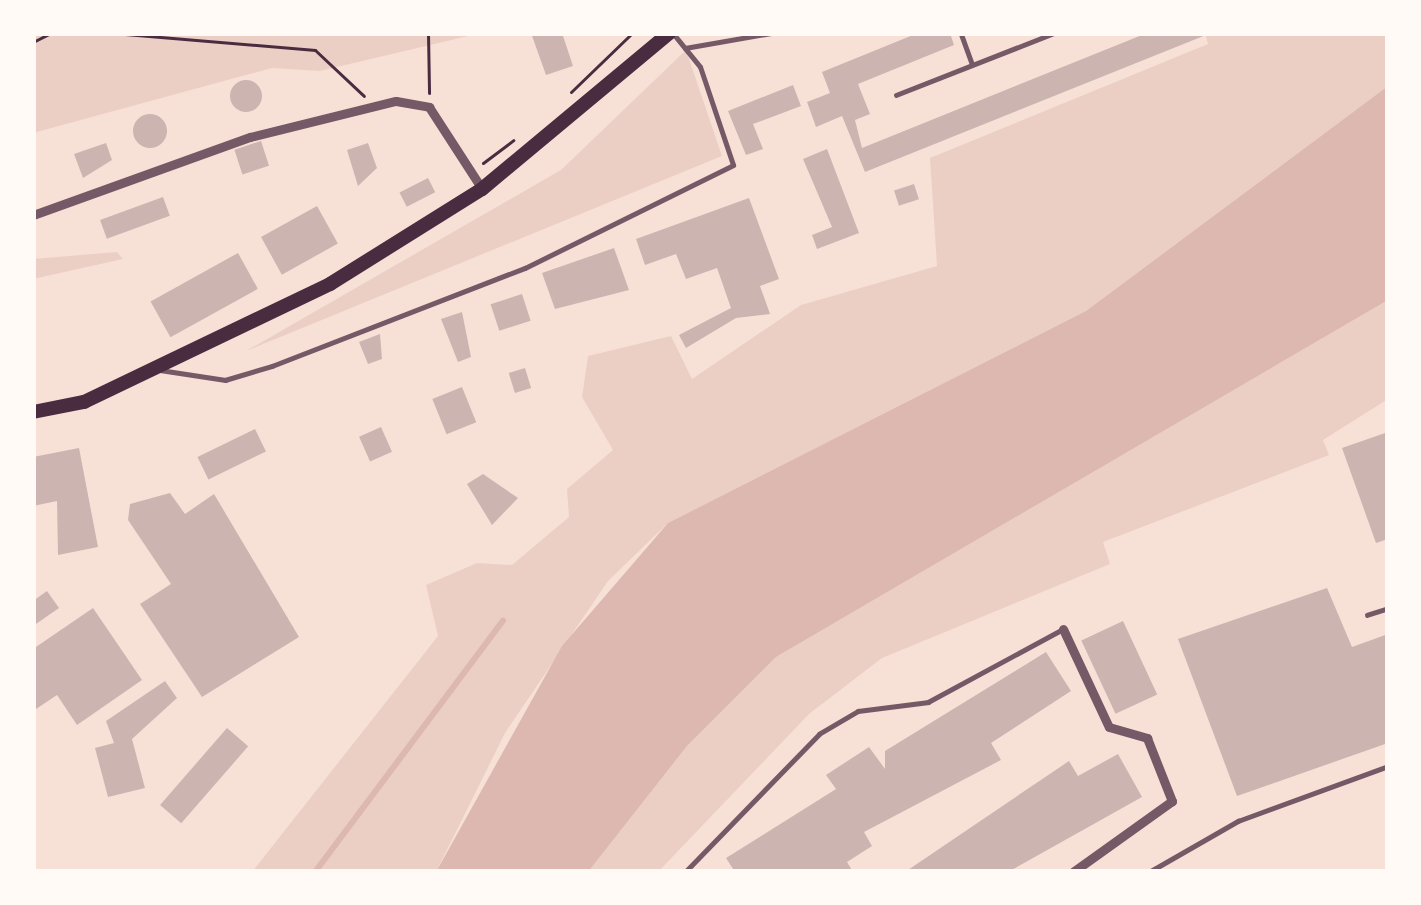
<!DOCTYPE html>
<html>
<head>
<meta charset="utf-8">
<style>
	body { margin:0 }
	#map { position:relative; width:1421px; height:905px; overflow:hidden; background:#f7e1d7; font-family:"Golos Text",sans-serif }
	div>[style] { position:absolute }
	.green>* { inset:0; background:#ebcfc5 }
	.water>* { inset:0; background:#dcb8b0 }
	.stream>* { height:6px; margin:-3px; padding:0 3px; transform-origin:3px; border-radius:3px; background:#dcb8b0 }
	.building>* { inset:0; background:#ccb4b1; transform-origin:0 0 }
	.round { border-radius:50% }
	.path>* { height:3px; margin:-1.5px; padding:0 1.5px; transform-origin:1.5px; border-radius:1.5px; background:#4a2c40 }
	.service>* { height:4.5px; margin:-2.25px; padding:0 2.25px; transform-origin:2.25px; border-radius:2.25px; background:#755966 }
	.minor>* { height:9px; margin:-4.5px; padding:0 4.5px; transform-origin:4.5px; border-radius:4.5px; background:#755966 }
	.secondary>* { height:14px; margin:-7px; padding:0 7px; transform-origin:7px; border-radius:7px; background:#4a2c40 }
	span { translate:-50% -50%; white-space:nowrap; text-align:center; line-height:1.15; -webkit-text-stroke:12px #fffaf5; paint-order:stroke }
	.frame { position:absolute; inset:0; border:36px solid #fffaf5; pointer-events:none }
</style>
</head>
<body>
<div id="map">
	<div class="green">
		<div style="clip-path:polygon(33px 33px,481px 33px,320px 71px,272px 68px,33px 133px)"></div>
		<div style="clip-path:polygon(1205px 33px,1388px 33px,1388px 86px,1086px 311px,668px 523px,608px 581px,505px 733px,436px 872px,252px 872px,438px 636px,426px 585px,477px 563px,512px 565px,569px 517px,567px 489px,613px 450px,582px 397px,588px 356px,671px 336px,692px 379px,801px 305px,937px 266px,930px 158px,1208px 44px)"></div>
		<div style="clip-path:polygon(686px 50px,722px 156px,246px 351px,561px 170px)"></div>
		<div style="clip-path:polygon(117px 252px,123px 259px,33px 279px,33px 259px)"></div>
		<div style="clip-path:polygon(1388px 300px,1388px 399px,1323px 440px,1329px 455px,1103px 542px,1110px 564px,882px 658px,809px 714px,658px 872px,588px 872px,687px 746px,776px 657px)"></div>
	</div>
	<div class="water">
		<div style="clip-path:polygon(1388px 86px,1388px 300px,776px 657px,687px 746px,588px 872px,436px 872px,562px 646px,668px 523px,1086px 311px)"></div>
	</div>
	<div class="stream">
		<div style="left:315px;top:872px;width:314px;rotate:-53.2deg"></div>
	</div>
	<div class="building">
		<div style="clip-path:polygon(531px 33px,562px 33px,573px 66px,546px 75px)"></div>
		<div style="clip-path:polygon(918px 33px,950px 33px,954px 45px,858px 84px,870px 114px,855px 120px,862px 148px,1147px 33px,1211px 33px,865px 172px,842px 116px,816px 127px,807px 102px,830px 93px,822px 72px)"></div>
		<div class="round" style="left:230px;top:80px;width:32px;height:32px"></div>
		<div style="clip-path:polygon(793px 85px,801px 106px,753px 124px,763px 149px,746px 155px,728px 111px)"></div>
		<div class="round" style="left:133px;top:114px;width:34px;height:34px"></div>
		<div style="left:261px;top:141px;width:26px;height:28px;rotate:72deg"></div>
		<div style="clip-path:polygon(106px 143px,112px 160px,83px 178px,74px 154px)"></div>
		<div style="clip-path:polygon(368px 143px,377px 168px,358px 186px,347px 150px)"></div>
		<div style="clip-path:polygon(827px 149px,859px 233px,817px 249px,812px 235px,832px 227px,803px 159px)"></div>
		<div style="left:428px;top:178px;width:16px;height:32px;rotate:63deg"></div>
		<div style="left:914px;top:184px;width:16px;height:21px;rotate:72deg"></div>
		<div style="left:163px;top:197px;width:20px;height:67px;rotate:70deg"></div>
		<div style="clip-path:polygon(749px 198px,779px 279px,760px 286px,770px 314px,736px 318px,686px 348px,679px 335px,731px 308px,717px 268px,686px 279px,676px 254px,645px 265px,636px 239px)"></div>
		<div style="left:317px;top:206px;width:43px;height:64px;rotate:61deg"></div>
		<div style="clip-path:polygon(614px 248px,629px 290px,555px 309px,542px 273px)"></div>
		<div style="left:238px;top:253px;width:41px;height:100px;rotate:61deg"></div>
		<div style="left:522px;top:294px;width:28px;height:33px;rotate:72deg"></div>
		<div style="clip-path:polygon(462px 312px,471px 357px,458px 362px,441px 319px)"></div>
		<div style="clip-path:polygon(380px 334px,382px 359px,368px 364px,359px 342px)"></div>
		<div style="left:525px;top:368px;width:21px;height:17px;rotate:73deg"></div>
		<div style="left:462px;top:387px;width:38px;height:32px;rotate:68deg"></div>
		<div style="left:381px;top:427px;width:27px;height:24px;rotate:66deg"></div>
		<div style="left:255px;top:429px;width:25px;height:64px;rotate:64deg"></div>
		<div style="clip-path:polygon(1388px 432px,1388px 539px,1376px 543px,1342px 448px)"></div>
		<div style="clip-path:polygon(79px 448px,98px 547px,58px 555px,57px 501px,33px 506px,33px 457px)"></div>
		<div style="clip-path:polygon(483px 474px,518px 498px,492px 525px,467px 484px)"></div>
		<div style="clip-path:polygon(170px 493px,185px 514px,214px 494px,299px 637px,202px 697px,140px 604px,171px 584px,128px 520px,130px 504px)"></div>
		<div style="clip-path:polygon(1327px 588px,1352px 647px,1388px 634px,1388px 743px,1237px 796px,1178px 639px)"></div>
		<div style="clip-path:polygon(47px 591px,59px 608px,33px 626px,33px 601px)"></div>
		<div style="clip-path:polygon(93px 608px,142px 680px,77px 725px,57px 695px,33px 711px,33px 649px)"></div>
		<div style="left:1123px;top:621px;width:81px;height:46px;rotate:65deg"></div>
		<div style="clip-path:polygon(1046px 652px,1071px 691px,991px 743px,1001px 760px,864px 832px,872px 846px,847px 862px,853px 872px,735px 872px,726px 858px,836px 789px,826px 775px,869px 747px,885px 769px,885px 751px)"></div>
		<div style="clip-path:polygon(165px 681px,177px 698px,132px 739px,145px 788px,108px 797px,95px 748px,114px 743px,106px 721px)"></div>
		<div style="left:227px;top:728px;width:28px;height:102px;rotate:41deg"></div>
		<div style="clip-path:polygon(1118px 754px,1142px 797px,1008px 872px,905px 872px,1069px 761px,1078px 776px)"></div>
	</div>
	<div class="path">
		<div style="left:113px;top:33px;width:203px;rotate:4.8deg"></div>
		<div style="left:315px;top:50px;width:67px;rotate:43.2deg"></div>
		<div style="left:428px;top:33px;width:60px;rotate:89deg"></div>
		<div style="left:33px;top:42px;width:20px;rotate:-27deg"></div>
		<div style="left:571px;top:92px;width:85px;rotate:-44deg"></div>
		<div style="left:483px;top:163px;width:38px;rotate:-37deg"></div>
	</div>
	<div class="service">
		<div style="left:961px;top:33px;width:33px;rotate:70deg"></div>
		<div style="left:685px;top:48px;width:87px;rotate:-9.9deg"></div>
		<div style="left:896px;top:95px;width:170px;rotate:-21.4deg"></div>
		<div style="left:160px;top:370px;width:66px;rotate:8.7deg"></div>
		<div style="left:225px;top:380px;width:49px;rotate:-16.6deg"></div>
		<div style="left:272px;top:366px;width:271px;rotate:-21.2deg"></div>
		<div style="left:525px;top:268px;width:232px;rotate:-26.3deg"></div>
		<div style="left:733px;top:165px;width:103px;rotate:-108.6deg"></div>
		<div style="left:700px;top:67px;width:41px;rotate:-129.1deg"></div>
		<div style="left:1367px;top:615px;width:22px;rotate:-18deg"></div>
		<div style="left:685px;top:872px;width:192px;rotate:-45.8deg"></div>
		<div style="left:819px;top:734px;width:45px;rotate:-30.5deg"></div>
		<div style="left:858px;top:711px;width:71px;rotate:-7.3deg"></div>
		<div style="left:928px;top:702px;width:153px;rotate:-28.4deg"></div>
		<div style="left:1149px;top:872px;width:103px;rotate:-29.8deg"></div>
		<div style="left:1238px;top:821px;width:160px;rotate:-20.1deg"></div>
	</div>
	<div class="minor">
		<div style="left:33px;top:215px;width:231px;rotate:-19.8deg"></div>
		<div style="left:250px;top:137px;width:150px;rotate:-13.9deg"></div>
		<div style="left:396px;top:101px;width:34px;rotate:10deg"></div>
		<div style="left:429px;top:107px;width:98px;rotate:57.1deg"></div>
		<div style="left:1063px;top:629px;width:108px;rotate:64.9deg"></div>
		<div style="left:1109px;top:727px;width:40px;rotate:16deg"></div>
		<div style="left:1147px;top:738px;width:68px;rotate:68.4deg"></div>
		<div style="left:1172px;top:801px;width:122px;rotate:144.4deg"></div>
	</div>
	<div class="secondary">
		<div style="left:33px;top:412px;width:52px;rotate:-11.1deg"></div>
		<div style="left:84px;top:402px;width:273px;rotate:-25.6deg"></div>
		<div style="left:330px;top:284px;width:179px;rotate:-32deg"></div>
		<div style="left:482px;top:189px;width:244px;rotate:-39.8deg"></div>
	</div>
	<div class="frame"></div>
</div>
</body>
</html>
